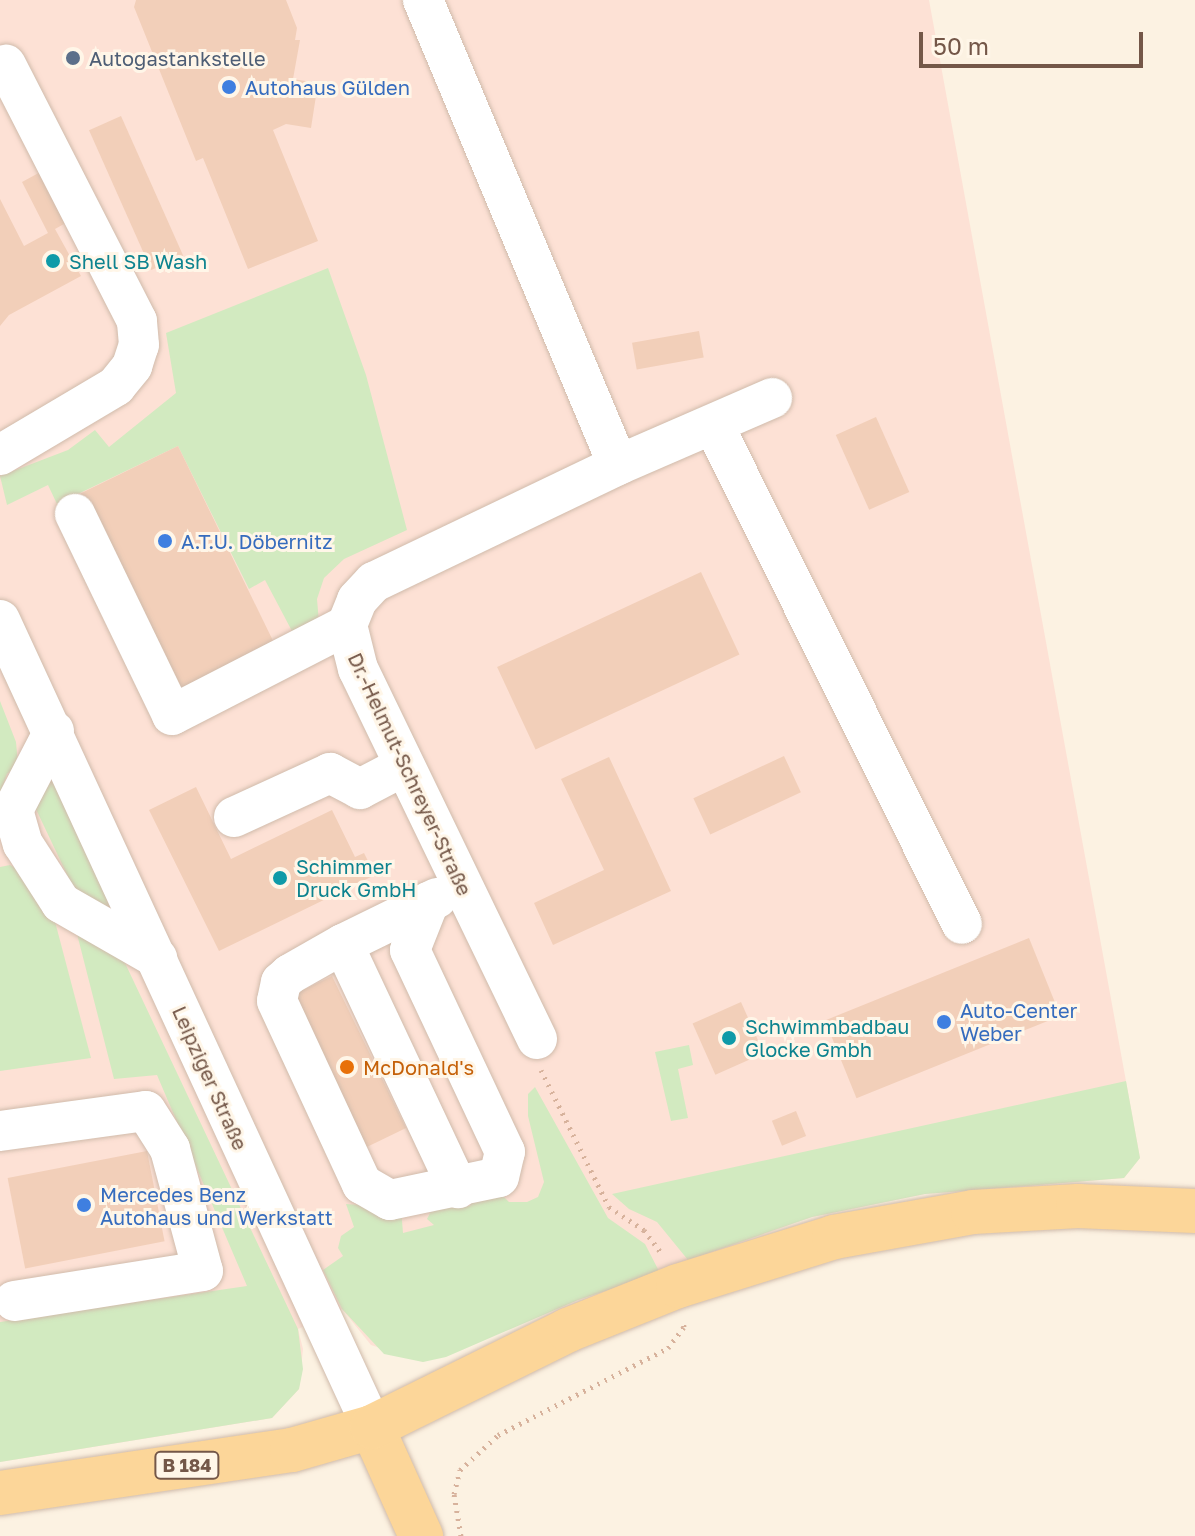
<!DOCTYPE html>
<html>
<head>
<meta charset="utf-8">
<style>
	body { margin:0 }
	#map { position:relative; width:1195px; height:1536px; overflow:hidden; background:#fcf2e2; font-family:"Golos Text",sans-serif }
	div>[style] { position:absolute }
	.commercial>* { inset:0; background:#fde1d5 }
	.green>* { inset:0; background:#d2eac0 }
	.building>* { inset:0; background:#f2cfb9; transform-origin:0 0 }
	.path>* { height:5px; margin-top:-2.5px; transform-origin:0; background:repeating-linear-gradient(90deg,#d7b29c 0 2px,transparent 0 8px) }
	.roads { filter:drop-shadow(0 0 2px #d0bbab) drop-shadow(0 0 2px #d0bbab) }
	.minor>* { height:40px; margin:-20px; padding:0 20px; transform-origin:20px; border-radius:20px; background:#fff }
	.major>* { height:44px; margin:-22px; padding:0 22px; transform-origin:22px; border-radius:22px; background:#fcd699 }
	.dots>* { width:22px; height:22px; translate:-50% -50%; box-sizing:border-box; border:4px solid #fff6e8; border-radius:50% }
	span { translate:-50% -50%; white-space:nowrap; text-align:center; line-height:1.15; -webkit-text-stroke:6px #fff6e8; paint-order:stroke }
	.shield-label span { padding:2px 6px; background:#fff6e8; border:2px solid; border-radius:6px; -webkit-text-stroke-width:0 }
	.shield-label { font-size:18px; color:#745748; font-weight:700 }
	.service-label { font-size:20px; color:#4e5e75 }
	.left { translate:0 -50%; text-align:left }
	.shop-label { font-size:20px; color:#366cbe }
	.culture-label { font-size:20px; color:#0d838f }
	.street-label { font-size:20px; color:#745748 }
	.food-label { font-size:20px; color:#c56008 }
	.scale { position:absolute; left:919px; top:32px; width:224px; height:36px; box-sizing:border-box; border:4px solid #745748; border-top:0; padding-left:10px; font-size:24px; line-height:28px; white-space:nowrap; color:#745748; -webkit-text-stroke:6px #fff6e8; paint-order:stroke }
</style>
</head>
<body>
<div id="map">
	<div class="commercial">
		<div style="clip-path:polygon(0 0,929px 0,1140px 1158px,1124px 1178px,925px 1194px,812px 1217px,578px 1300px,423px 1362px,371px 1345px,342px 1309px,298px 1329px,303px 1349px,299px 1389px,272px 1418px,0 1462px)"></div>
	</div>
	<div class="green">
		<div style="clip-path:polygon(328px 268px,366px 375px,407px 530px,344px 559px,324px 578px,317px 599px,319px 622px,293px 633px,265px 580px,249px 589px,178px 446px,57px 504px,48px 485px,7px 505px,0 476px,68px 450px,95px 430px,109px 447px,176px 393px,166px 333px)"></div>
		<div style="clip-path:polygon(0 701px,16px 742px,18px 764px,7px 774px,0 794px)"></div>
		<div style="clip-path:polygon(50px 775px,118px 912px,84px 898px,71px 883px,34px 805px)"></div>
		<div style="clip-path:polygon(10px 865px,30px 876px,53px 914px,91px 1058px,0 1071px,0 867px)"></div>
		<div style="clip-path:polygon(76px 930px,117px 946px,298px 1329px,303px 1369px,299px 1389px,272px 1418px,0 1462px,0 1322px,247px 1286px,157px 1075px,114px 1079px)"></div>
		<div style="clip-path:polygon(689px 1045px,693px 1065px,678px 1069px,688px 1118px,671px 1121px,655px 1052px)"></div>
		<div style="clip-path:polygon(1126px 1081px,1140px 1158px,1124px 1178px,925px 1194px,812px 1217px,688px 1260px,657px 1222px,629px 1209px,612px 1194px)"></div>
		<div style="clip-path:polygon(535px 1087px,608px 1218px,645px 1244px,660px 1273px,578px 1300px,446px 1357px,423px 1362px,384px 1354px,342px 1309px,323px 1270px,343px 1256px,338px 1248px,341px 1236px,354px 1227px,346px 1204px,401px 1208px,403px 1233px,434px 1225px,427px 1219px,432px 1209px,470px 1206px,473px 1198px,500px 1193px,509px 1202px,527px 1202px,538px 1197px,544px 1182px,528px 1116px,528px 1094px)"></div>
	</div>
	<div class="building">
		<div style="clip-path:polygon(136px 0,286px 0,297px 28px,295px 40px,300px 40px,293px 79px,318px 83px,311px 128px,286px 124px,273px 130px,318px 241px,248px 269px,203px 158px,196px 161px,134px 7px)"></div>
		<div style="left:121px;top:116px;width:153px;height:35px;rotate:66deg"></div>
		<div style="clip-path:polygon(70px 156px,96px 206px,55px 229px,81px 276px,9px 315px,0 326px,0 199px,24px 246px,48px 233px,22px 182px)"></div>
		<div style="left:699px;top:331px;width:27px;height:68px;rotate:80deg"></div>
		<div style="left:876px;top:417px;width:82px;height:44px;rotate:66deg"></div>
		<div style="left:178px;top:446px;width:222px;height:108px;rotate:64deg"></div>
		<div style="left:701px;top:572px;width:91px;height:225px;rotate:65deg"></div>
		<div style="left:784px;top:756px;width:40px;height:100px;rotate:65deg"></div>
		<div style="clip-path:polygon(609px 757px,671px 891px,553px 945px,534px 903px,604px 870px,561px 779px)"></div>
		<div style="clip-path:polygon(196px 787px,231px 859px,332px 810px,355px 857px,364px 853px,375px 875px,219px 951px,149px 810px)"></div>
		<div style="left:1029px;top:938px;width:84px;height:220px;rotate:68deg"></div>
		<div style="left:332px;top:976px;width:169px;height:54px;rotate:64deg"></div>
		<div style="left:741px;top:1002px;width:56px;height:53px;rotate:66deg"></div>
		<div style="left:796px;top:1111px;width:27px;height:26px;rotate:68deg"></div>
		<div style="left:147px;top:1151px;width:92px;height:142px;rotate:79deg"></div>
	</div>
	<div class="path">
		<div style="left:541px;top:1070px;width:153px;rotate:63.6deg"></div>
		<div style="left:609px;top:1207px;width:42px;rotate:33.3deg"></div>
		<div style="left:644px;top:1230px;width:31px;rotate:53deg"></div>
		<div style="left:461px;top:1536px;width:43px;rotate:-99.5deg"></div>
		<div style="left:454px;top:1494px;width:25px;rotate:-76deg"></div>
		<div style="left:460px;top:1470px;width:52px;rotate:-42.6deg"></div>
		<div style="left:498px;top:1435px;width:191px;rotate:-27.1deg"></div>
		<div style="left:668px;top:1348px;width:26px;rotate:-53deg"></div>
		<div style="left:684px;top:1327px;width:7px;rotate:-98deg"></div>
	</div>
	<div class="roads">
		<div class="minor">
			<div style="left:423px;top:0;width:504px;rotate:67.25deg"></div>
			<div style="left:714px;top:426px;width:556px;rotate:63.53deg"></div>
			<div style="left:0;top:455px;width:135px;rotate:-30.7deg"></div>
			<div style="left:116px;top:386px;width:26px;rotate:-51deg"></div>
			<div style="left:132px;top:366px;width:22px;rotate:-72deg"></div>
			<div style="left:139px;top:345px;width:24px;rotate:-95deg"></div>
			<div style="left:137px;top:321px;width:288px;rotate:-117.1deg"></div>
			<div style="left:75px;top:514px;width:223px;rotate:64.2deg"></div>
			<div style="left:172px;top:715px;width:197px;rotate:-27.2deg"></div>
			<div style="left:0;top:620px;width:889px;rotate:65.25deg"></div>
			<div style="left:54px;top:731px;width:89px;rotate:117.4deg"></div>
			<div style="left:13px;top:810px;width:35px;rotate:74deg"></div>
			<div style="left:23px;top:844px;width:70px;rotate:57.2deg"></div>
			<div style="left:61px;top:903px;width:111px;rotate:29.8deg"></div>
			<div style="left:234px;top:817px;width:106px;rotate:-24.6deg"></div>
			<div style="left:330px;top:773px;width:34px;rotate:28deg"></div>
			<div style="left:360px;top:789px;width:50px;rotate:-27.6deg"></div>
			<div style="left:437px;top:898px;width:105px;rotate:153.9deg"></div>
			<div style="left:343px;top:944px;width:270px;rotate:64.8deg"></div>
			<div style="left:343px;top:944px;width:61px;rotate:150.5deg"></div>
			<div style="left:290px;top:974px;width:12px;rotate:138deg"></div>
			<div style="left:281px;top:982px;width:19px;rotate:102deg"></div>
			<div style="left:277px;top:1001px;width:202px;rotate:65.1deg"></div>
			<div style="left:362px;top:1184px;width:32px;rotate:30deg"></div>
			<div style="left:390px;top:1200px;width:111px;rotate:-11.9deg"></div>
			<div style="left:499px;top:1177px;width:26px;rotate:-77deg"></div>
			<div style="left:505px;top:1152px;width:223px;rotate:-115.2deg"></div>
			<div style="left:410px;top:950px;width:52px;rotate:-68.4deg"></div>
			<div style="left:537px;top:1039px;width:411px;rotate:-115.8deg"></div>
			<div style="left:358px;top:669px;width:45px;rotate:-104deg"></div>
			<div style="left:347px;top:625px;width:27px;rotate:-68deg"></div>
			<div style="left:357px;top:600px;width:25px;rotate:-47deg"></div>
			<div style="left:374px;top:582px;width:271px;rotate:-25.6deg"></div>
			<div style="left:618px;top:465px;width:168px;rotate:-23.5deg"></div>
			<div style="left:0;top:1131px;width:147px;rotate:-7.8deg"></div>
			<div style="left:146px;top:1111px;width:45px;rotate:57.7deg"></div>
			<div style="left:170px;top:1149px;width:126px;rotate:74.9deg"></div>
			<div style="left:203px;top:1271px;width:191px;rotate:171deg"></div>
		</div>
		<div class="major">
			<div style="left:372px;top:1427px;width:120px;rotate:65.8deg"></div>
			<div style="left:0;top:1493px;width:295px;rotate:-8.4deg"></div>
			<div style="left:292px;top:1450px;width:83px;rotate:-16deg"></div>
			<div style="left:372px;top:1427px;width:219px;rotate:-26.3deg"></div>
			<div style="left:568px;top:1330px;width:118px;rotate:-21.8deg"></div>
			<div style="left:678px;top:1286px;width:164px;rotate:-17.4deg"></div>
			<div style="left:834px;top:1237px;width:141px;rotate:-10.2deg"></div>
			<div style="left:973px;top:1212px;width:105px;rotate:-3.3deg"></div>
			<div style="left:1078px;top:1206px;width:117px;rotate:2.4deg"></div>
		</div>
	</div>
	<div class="dots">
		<div style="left:73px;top:58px;background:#5c6f8a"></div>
		<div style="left:229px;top:87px;background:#3f7fe0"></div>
		<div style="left:53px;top:261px;background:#0f9aa8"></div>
		<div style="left:165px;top:541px;background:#3f7fe0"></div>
		<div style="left:280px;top:878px;background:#0f9aa8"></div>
		<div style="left:944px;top:1022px;background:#3f7fe0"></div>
		<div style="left:729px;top:1038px;background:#0f9aa8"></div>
		<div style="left:347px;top:1067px;background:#e8710a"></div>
		<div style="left:84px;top:1205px;background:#3f7fe0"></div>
	</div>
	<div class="shield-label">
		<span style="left:187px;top:1465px">B 184</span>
	</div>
	<div class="service-label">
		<span class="left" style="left:89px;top:58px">Autogastankstelle</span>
	</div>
	<div class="shop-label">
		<span class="left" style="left:245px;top:87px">Autohaus Gülden</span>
		<span class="left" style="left:181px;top:541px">A.T.U. Döbernitz</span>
		<span class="left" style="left:960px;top:1022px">Auto-Center<br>Weber</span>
		<span class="left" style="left:100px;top:1206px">Mercedes Benz<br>Autohaus und Werkstatt</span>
	</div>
	<div class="culture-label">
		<span class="left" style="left:69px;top:261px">Shell SB Wash</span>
		<span class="left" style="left:296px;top:878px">Schimmer<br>Druck GmbH</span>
		<span class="left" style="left:745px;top:1038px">Schwimmbadbau<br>Glocke Gmbh</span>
	</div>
	<div class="street-label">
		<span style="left:410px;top:774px;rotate:65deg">Dr.-Helmut-Schreyer-Straße</span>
		<span style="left:210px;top:1078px;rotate:66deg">Leipziger Straße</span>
	</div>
	<div class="food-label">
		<span class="left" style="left:363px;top:1067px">McDonald's</span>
	</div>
	<div class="scale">50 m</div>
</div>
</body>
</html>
